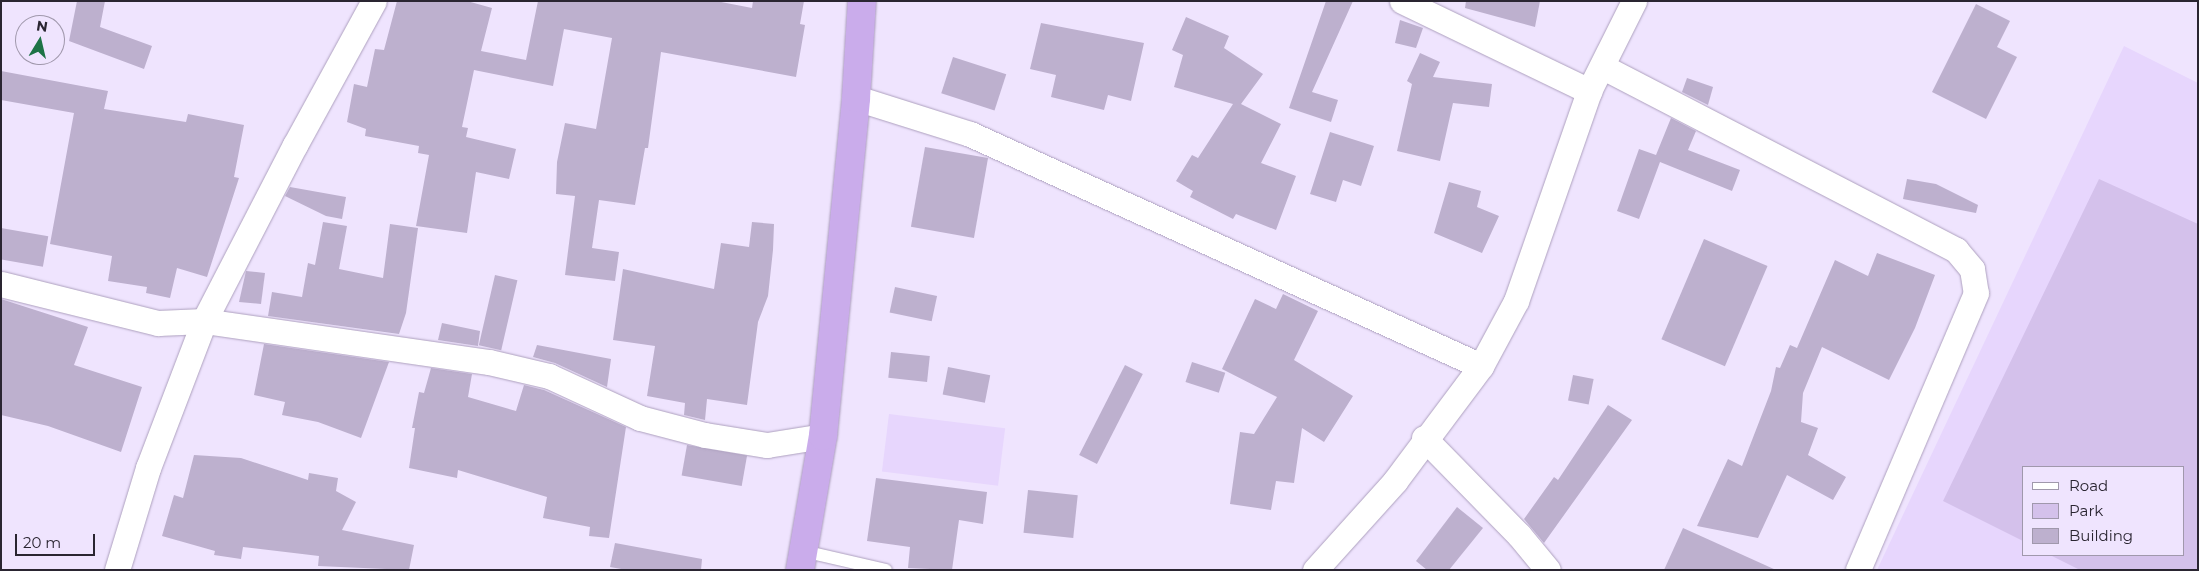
<!DOCTYPE html>
<html>
<head>
<meta charset="utf-8">
<style>
	body { margin:0 }
	#map { position:relative; width:2199px; height:571px; overflow:hidden; background:#efe4fe; font-family:Montserrat,sans-serif }
	div>[style] { position:absolute }
	.built>* { inset:0; background:#e7d6fd; transform-origin:0 0 }
	.green>* { inset:0; background:#d4c1eb }
	.building>* { inset:0; background:#bdb0ce; transform-origin:0 0 }
	.roads { filter:drop-shadow(0 0 1px #ada0be) drop-shadow(0 0 1px #ada0be) }
	.service>* { height:12px; margin:-6px; padding:0 6px; transform-origin:6px; border-radius:6px; background:#fff }
	.minor>* { height:25px; margin:-12.5px; padding:0 12.5px; transform-origin:12.5px; border-radius:12.5px; background:#fff }
	.trunk>* { height:28px; margin:-14px; padding:0 14px; transform-origin:14px; border-radius:14px; background:#caaceb }
	span { translate:-50% -50%; white-space:nowrap; text-align:center; line-height:1.15; -webkit-text-stroke:4px #efe4fe; paint-order:stroke }
	.frame { position:absolute; inset:0; border:2px solid #2a2531; pointer-events:none }
	.legend { position:absolute; left:2022px; top:466px; width:162px; height:90px; box-sizing:border-box; background:#efe4fe; border:1px solid #a098ac; margin:0; padding:6px 9px; list-style:none; font-size:15px; color:#2a2531 }
	.legend li { display:flex; align-items:center; gap:10px; height:25px }
	.legend b { width:25px; border:1px solid #a098ac }
	.north { position:absolute; left:15px; top:15px; width:50px; height:50px; box-sizing:border-box; background:#efe4fe; border:1px solid #a098ac; border-radius:50%; rotate:9deg; font-size:14px; font-weight:700; line-height:20px; text-align:center; color:#2a2531 }
	.north::after { content:''; display:block; margin:auto; width:18px; height:22px; background:#1d7346; clip-path:polygon(50% 0,100% 100%,50% 72%,0 100%) }
	.scale { position:absolute; left:15px; top:534px; width:80px; height:22px; box-sizing:border-box; border:2px solid #2a2531; border-top:0; padding-left:6px; font-size:15px; line-height:18px; white-space:nowrap; color:#2a2531; -webkit-text-stroke:4px #efe4fe; paint-order:stroke }
</style>
</head>
<body>
<div id="map">
	<div class="built">
		<div style="clip-path:polygon(evenodd,2124px 46px,2198px 83px,2198px 570px,1877px 570px,2124px 46px,2023px 467px,2183px 467px,2183px 555px,2023px 555px,2023px 467px)"></div>
		<div style="left:889px;top:414px;width:117px;height:58px;rotate:7deg"></div>
	</div>
	<div class="green">
		<div style="clip-path:polygon(2099px 179px,2198px 224px,2198px 570px,2080px 570px,2050px 555px,2183px 555px,2183px 467px,2023px 467px,2023px 541px,1943px 501px)"></div>
	</div>
	<div class="building">
		<div style="clip-path:polygon(77px 1px,105px 1px,100px 27px,152px 46px,144px 69px,69px 41px)"></div>
		<div style="clip-path:polygon(397px 1px,467px 1px,492px 8px,481px 51px,526px 60px,538px 1px,716px 1px,752px 8px,753px 1px,804px 1px,800px 24px,805px 25px,796px 77px,661px 52px,648px 148px,645px 148px,635px 205px,599px 200px,592px 248px,619px 252px,615px 281px,565px 275px,575px 196px,556px 194px,557px 162px,565px 123px,596px 129px,612px 38px,564px 29px,553px 86px,474px 70px,462px 127px,468px 128px,466px 137px,516px 149px,509px 179px,476px 172px,467px 233px,416px 226px,429px 155px,418px 153px,419px 146px,365px 136px,366px 129px,347px 122px,354px 84px,367px 87px,375px 49px,384px 50px)"></div>
		<div style="clip-path:polygon(1326px 1px,1353px 1px,1312px 92px,1338px 100px,1331px 122px,1289px 108px)"></div>
		<div style="clip-path:polygon(1466px 1px,1540px 1px,1535px 27px,1465px 8px)"></div>
		<div style="clip-path:polygon(1976px 4px,2010px 21px,1997px 47px,2017px 57px,1986px 119px,1932px 92px)"></div>
		<div style="clip-path:polygon(1186px 17px,1229px 36px,1224px 48px,1263px 74px,1241px 104px,1281px 124px,1261px 163px,1296px 176px,1276px 230px,1236px 214px,1233px 219px,1190px 197px,1193px 191px,1176px 181px,1192px 155px,1198px 158px,1233px 104px,1174px 87px,1183px 55px,1172px 50px)"></div>
		<div style="clip-path:polygon(1400px 20px,1423px 28px,1416px 48px,1395px 43px)"></div>
		<div style="clip-path:polygon(1041px 23px,1144px 43px,1131px 101px,1108px 95px,1104px 110px,1051px 97px,1056px 75px,1030px 69px)"></div>
		<div style="clip-path:polygon(1420px 53px,1440px 62px,1433px 77px,1492px 84px,1489px 107px,1453px 103px,1440px 161px,1397px 151px,1412px 84px,1407px 81px)"></div>
		<div style="left:953px;top:57px;width:56px;height:38px;rotate:18deg"></div>
		<div style="clip-path:polygon(1px 71px,108px 91px,104px 109px,186px 122px,188px 114px,244px 125px,234px 177px,239px 178px,207px 277px,177px 268px,170px 298px,146px 293px,147px 287px,108px 281px,112px 256px,50px 244px,74px 113px,1px 100px)"></div>
		<div style="clip-path:polygon(1687px 78px,1713px 87px,1708px 105px,1682px 92px)"></div>
		<div style="clip-path:polygon(1671px 118px,1696px 131px,1688px 150px,1740px 170px,1732px 191px,1660px 162px,1639px 219px,1617px 211px,1639px 149px,1656px 155px)"></div>
		<div style="clip-path:polygon(1330px 132px,1374px 146px,1361px 186px,1343px 180px,1336px 202px,1310px 194px)"></div>
		<div style="left:925px;top:147px;width:64px;height:81px;rotate:10deg"></div>
		<div style="clip-path:polygon(1907px 179px,1936px 184px,1978px 205px,1976px 213px,1903px 199px)"></div>
		<div style="clip-path:polygon(1449px 182px,1481px 191px,1477px 207px,1499px 216px,1482px 253px,1434px 233px)"></div>
		<div style="clip-path:polygon(290px 187px,346px 197px,342px 219px,326px 216px,285px 196px)"></div>
		<div style="clip-path:polygon(323px 222px,347px 226px,339px 269px,383px 278px,390px 224px,418px 228px,406px 313px,399px 334px,268px 316px,272px 292px,302px 297px,308px 263px,315px 265px)"></div>
		<div style="clip-path:polygon(752px 222px,774px 224px,773px 250px,768px 296px,758px 322px,747px 405px,707px 399px,705px 420px,684px 415px,685px 403px,647px 396px,655px 346px,613px 340px,623px 269px,714px 289px,721px 243px,749px 247px)"></div>
		<div style="left:1px;top:228px;width:48px;height:31px;rotate:10deg"></div>
		<div style="left:1704px;top:239px;width:69px;height:109px;rotate:23deg"></div>
		<div style="clip-path:polygon(1877px 253px,1935px 275px,1915px 328px,1889px 380px,1822px 347px,1803px 393px,1801px 422px,1818px 428px,1808px 455px,1846px 477px,1833px 500px,1787px 475px,1758px 538px,1697px 526px,1728px 459px,1742px 466px,1771px 391px,1776px 367px,1780px 368px,1790px 345px,1797px 348px,1835px 260px,1868px 276px)"></div>
		<div style="clip-path:polygon(246px 271px,265px 273px,261px 304px,239px 302px)"></div>
		<div style="left:495px;top:275px;width:23px;height:72px;rotate:13deg"></div>
		<div style="left:895px;top:287px;width:43px;height:26px;rotate:12deg"></div>
		<div style="clip-path:polygon(1283px 294px,1318px 311px,1294px 360px,1353px 396px,1324px 442px,1302px 428px,1294px 483px,1276px 481px,1271px 510px,1230px 504px,1240px 432px,1254px 434px,1277px 397px,1222px 369px,1255px 299px,1276px 309px)"></div>
		<div style="clip-path:polygon(1px 299px,88px 327px,74px 365px,142px 387px,121px 452px,48px 426px,1px 415px)"></div>
		<div style="clip-path:polygon(442px 323px,480px 331px,478px 346px,438px 340px)"></div>
		<div style="clip-path:polygon(264px 344px,389px 362px,361px 438px,318px 422px,282px 415px,285px 402px,254px 395px)"></div>
		<div style="clip-path:polygon(537px 345px,611px 359px,607px 387px,555px 363px,533px 357px)"></div>
		<div style="left:891px;top:352px;width:39px;height:26px;rotate:6deg"></div>
		<div style="left:1192px;top:362px;width:35px;height:21px;rotate:18deg"></div>
		<div style="left:1125px;top:365px;width:20px;height:101px;rotate:27deg"></div>
		<div style="left:948px;top:367px;width:43px;height:28px;rotate:11deg"></div>
		<div style="clip-path:polygon(431px 368px,472px 374px,468px 397px,516px 411px,524px 385px,544px 390px,626px 427px,609px 538px,589px 536px,590px 527px,543px 518px,547px 497px,458px 470px,457px 478px,409px 468px,415px 428px,412px 428px,419px 392px,424px 393px)"></div>
		<div style="left:1573px;top:375px;width:21px;height:26px;rotate:11deg"></div>
		<div style="clip-path:polygon(1608px 405px,1632px 420px,1544px 543px,1524px 519px,1554px 477px,1558px 480px)"></div>
		<div style="left:687px;top:445px;width:61px;height:31px;rotate:10deg"></div>
		<div style="clip-path:polygon(194px 455px,241px 458px,308px 480px,309px 473px,338px 478px,336px 491px,356px 502px,342px 530px,414px 545px,409px 570px,318px 566px,319px 556px,243px 547px,241px 559px,214px 555px,215px 551px,162px 536px,174px 495px,183px 498px)"></div>
		<div style="clip-path:polygon(876px 478px,987px 492px,983px 524px,959px 520px,952px 570px,908px 568px,910px 547px,867px 541px)"></div>
		<div style="left:1028px;top:490px;width:50px;height:43px;rotate:6deg"></div>
		<div style="clip-path:polygon(1457px 507px,1483px 528px,1449px 570px,1427px 570px,1416px 561px)"></div>
		<div style="clip-path:polygon(1683px 528px,1703px 537px,1776px 570px,1664px 570px)"></div>
		<div style="clip-path:polygon(615px 543px,702px 559px,701px 570px,627px 570px,610px 567px)"></div>
	</div>
	<div class="roads">
		<div class="service">
			<div style="left:803px;top:551px;width:85px;rotate:12.9deg"></div>
		</div>
		<div class="minor">
			<div style="left:1402px;top:1px;width:208px;rotate:25.7deg"></div>
			<div style="left:1603px;top:67px;width:398px;rotate:27.4deg"></div>
			<div style="left:1956px;top:250px;width:25px;rotate:50deg"></div>
			<div style="left:1972px;top:269px;width:24px;rotate:81deg"></div>
			<div style="left:1976px;top:293px;width:301px;rotate:113.1deg"></div>
			<div style="left:856px;top:98px;width:120px;rotate:17.5deg"></div>
			<div style="left:970px;top:134px;width:561px;rotate:24.42deg"></div>
			<div style="left:1px;top:284px;width:162px;rotate:14deg"></div>
			<div style="left:158px;top:323px;width:46px;rotate:-2.5deg"></div>
			<div style="left:204px;top:321px;width:288px;rotate:8.2deg"></div>
			<div style="left:489px;top:362px;width:62px;rotate:13.1deg"></div>
			<div style="left:549px;top:376px;width:100px;rotate:24.8deg"></div>
			<div style="left:640px;top:418px;width:67px;rotate:14.7deg"></div>
			<div style="left:705px;top:435px;width:63px;rotate:9.2deg"></div>
			<div style="left:767px;top:445px;width:57px;rotate:-9.1deg"></div>
			<div style="left:1424px;top:438px;width:136px;rotate:45.6deg"></div>
			<div style="left:1519px;top:535px;width:45px;rotate:50.4deg"></div>
			<div style="left:117px;top:570px;width:107px;rotate:-73.1deg"></div>
			<div style="left:148px;top:468px;width:157px;rotate:-69.1deg"></div>
			<div style="left:204px;top:321px;width:198px;rotate:-62.7deg"></div>
			<div style="left:295px;top:145px;width:164px;rotate:-61.3deg"></div>
			<div style="left:1315px;top:570px;width:120px;rotate:-48deg"></div>
			<div style="left:1395px;top:481px;width:144px;rotate:-53.2deg"></div>
			<div style="left:1481px;top:366px;width:74px;rotate:-61.7deg"></div>
			<div style="left:1516px;top:301px;width:222px;rotate:-70.8deg"></div>
			<div style="left:1589px;top:91px;width:101px;rotate:-63.4deg"></div>
		</div>
		<div class="trunk">
			<div style="left:800px;top:570px;width:136px;rotate:-80.3deg"></div>
			<div style="left:823px;top:436px;width:340px;rotate:-84.4deg"></div>
			<div style="left:856px;top:98px;width:97px;rotate:-86.5deg"></div>
		</div>
	</div>
	<div class="frame"></div>
	<ul class="legend">
	<li><b style="height:6px;background:#fff"></b>Road</li>
	<li><b style="height:14px;background:#d4c1eb"></b>Park</li>
	<li><b style="height:14px;background:#bdb0ce"></b>Building</li>
	</ul>
	<div class="north">N</div>
	<div class="scale">20 m</div>
</div>
</body>
</html>
